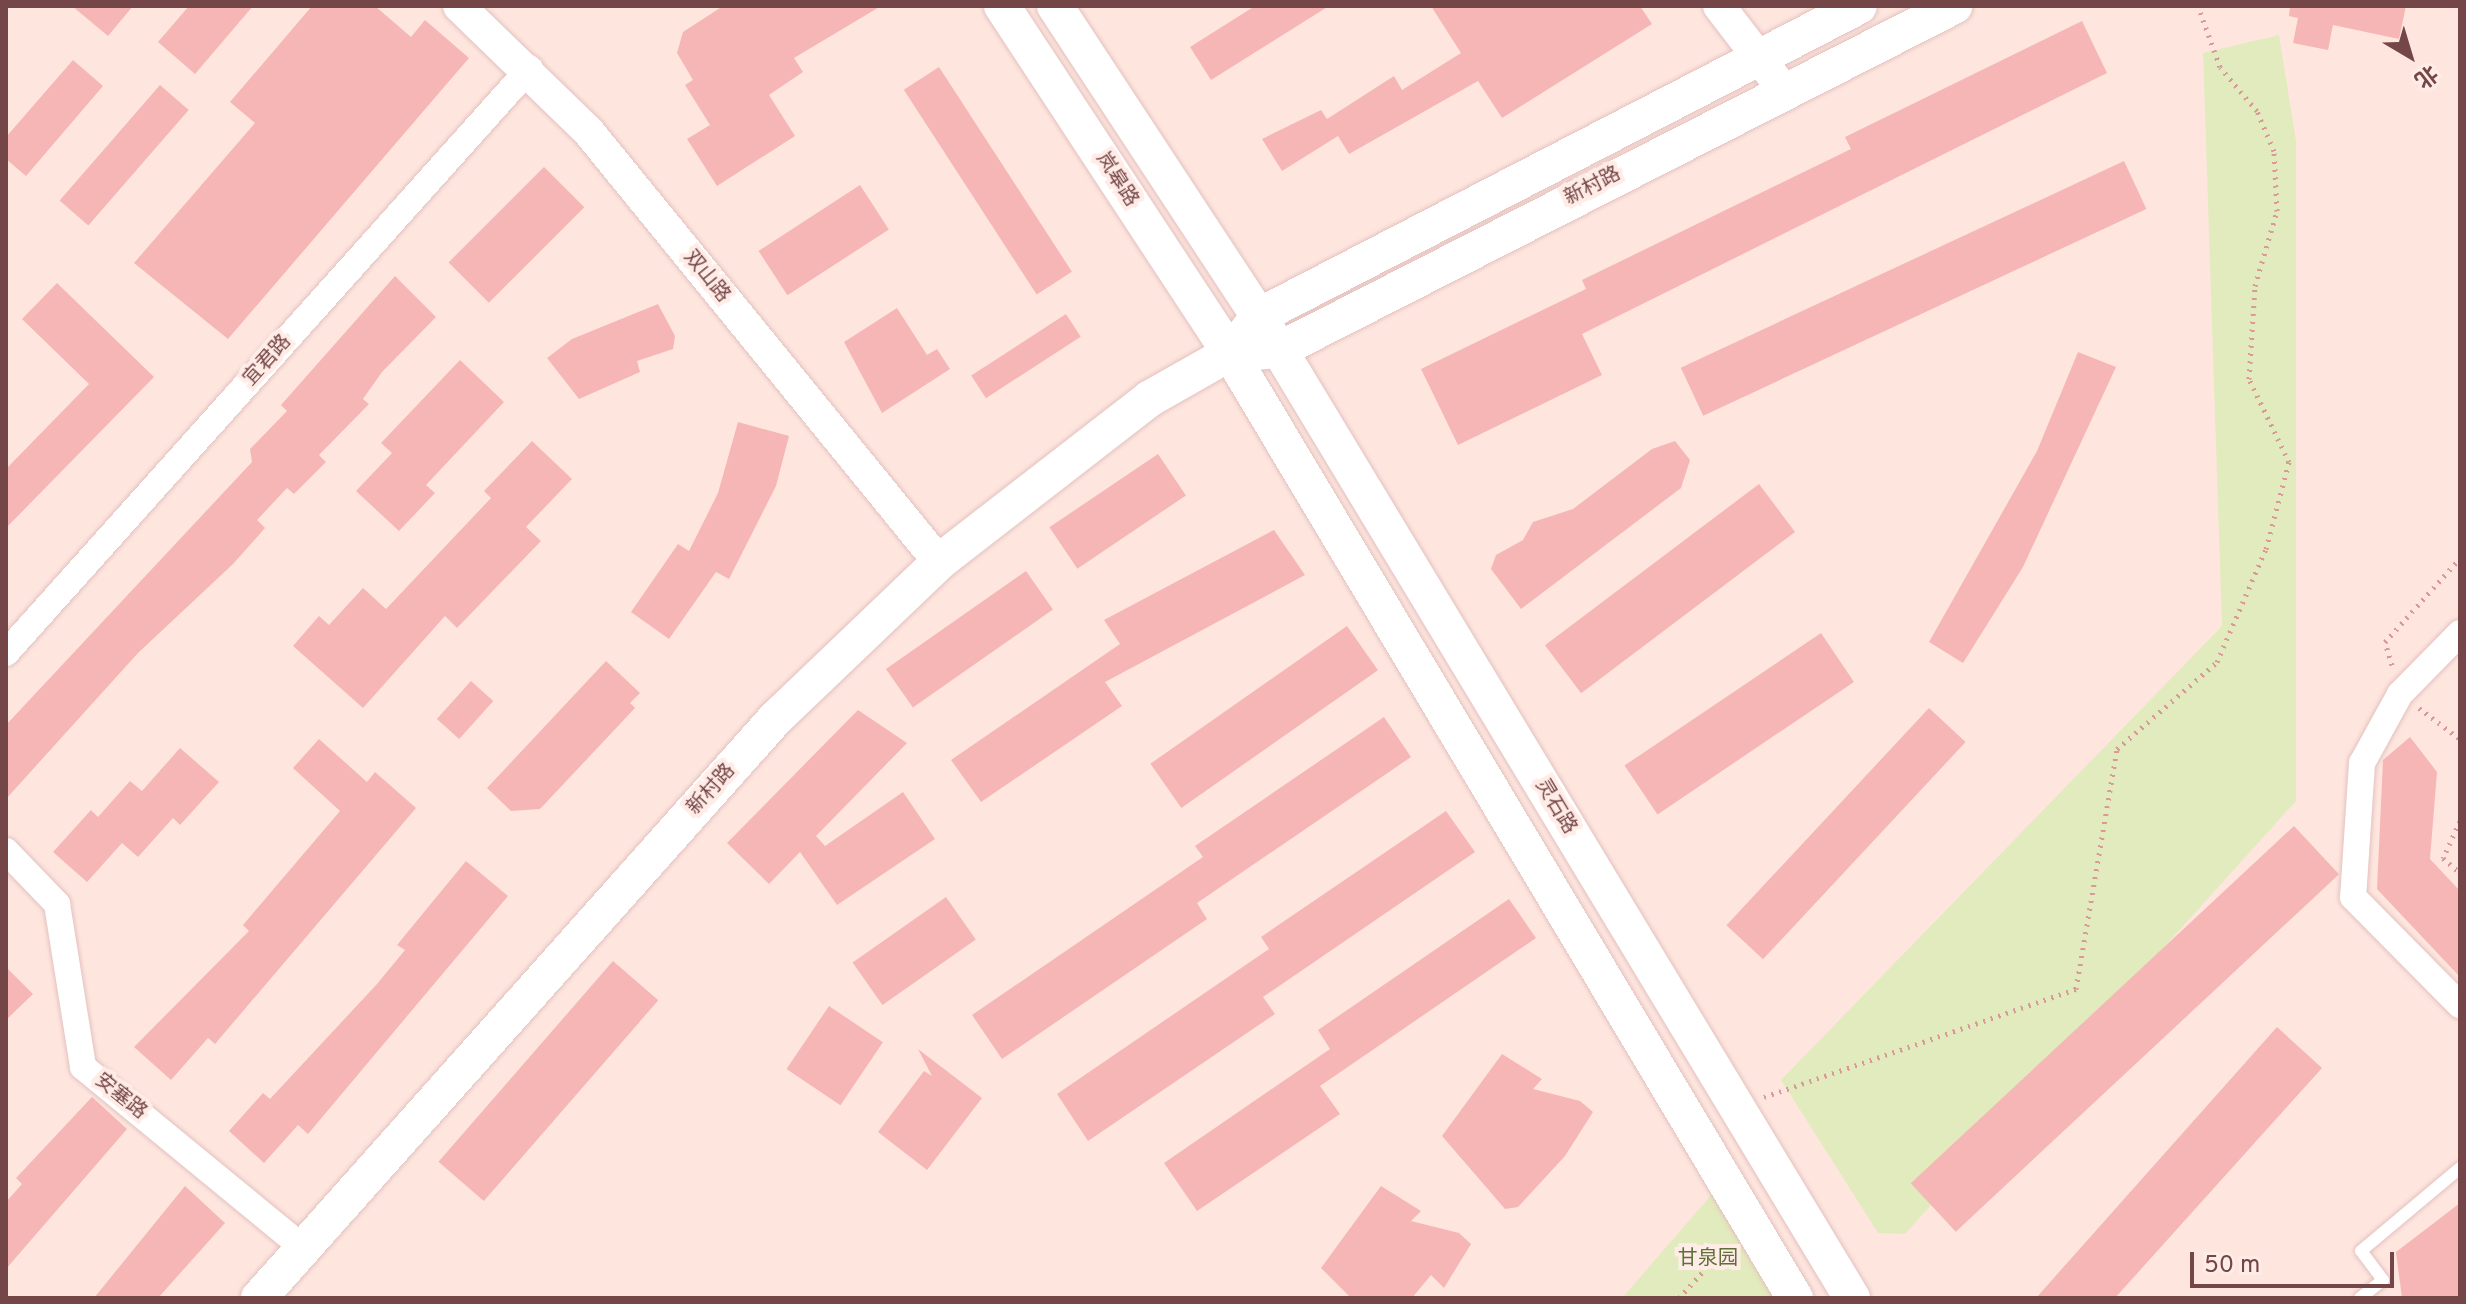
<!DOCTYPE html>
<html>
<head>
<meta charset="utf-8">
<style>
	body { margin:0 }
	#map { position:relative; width:2466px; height:1304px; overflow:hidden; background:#fee6df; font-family:Overpass,"Noto Sans SC",sans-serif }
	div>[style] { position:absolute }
	.green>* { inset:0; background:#e2ebbd }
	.building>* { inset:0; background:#f5b6b5; transform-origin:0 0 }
	.path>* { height:5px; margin-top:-2.5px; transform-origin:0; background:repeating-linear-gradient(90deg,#d99999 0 2px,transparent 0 8px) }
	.roads { filter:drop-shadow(0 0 2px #e4c1be) drop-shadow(0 0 2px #e4c1be) }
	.service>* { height:12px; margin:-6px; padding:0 6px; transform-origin:6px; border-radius:6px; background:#fff }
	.minor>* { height:26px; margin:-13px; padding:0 13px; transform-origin:13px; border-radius:13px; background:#fff }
	.tertiary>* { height:32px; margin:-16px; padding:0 16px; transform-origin:16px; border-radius:16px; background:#fff }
	.secondary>* { height:36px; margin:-18px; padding:0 18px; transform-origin:18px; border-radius:18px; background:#fff }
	span { translate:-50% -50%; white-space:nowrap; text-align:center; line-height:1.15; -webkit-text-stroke:8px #ffece7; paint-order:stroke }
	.street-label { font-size:20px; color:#754647 }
	.park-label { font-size:20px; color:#5e7038 }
	.frame { position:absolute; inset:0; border:8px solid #754647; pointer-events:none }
	.north { position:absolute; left:2370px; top:16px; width:80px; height:80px; -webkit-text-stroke:6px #ffece7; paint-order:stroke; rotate:142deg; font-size:22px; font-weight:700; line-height:32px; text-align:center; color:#754647 }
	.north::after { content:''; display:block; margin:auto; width:28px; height:36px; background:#754647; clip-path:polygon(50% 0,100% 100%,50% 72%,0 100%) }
	.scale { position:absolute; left:2190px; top:1252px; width:204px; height:36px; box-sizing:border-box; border:4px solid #754647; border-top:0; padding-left:10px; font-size:24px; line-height:28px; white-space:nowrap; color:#754647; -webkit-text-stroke:6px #ffece7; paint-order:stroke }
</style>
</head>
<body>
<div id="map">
	<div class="green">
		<div style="clip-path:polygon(2279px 35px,2296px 141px,2296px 801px,1905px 1234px,1878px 1233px,1781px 1080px,2222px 626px,2203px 53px)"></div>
		<div style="clip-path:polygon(1713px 1193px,1776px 1298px,1622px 1298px)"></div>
	</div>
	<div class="building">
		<div style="clip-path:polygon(72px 6px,133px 6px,108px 36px)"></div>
		<div style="clip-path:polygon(189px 6px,253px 6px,195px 74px,158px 42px)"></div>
		<div style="clip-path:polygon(312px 6px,375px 6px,411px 37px,425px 20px,469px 58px,228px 339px,134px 263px,255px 123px,230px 102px)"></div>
		<div style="clip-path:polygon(723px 6px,881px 6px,794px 58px,803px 72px,769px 95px,795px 136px,717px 186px,687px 139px,710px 125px,685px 85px,693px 80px,677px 53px,683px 32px)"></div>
		<div style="clip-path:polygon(1255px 6px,1329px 6px,1211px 80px,1190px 47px)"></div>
		<div style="clip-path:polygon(1431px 6px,1640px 6px,1652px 24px,1502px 118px,1478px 81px,1349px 154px,1338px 136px,1282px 171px,1262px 139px,1321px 110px,1327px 119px,1394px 76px,1402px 90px,1461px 53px)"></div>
		<div style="clip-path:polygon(2290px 6px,2406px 6px,2399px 39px,2333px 25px,2328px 50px,2293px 43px,2298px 18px,2289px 16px)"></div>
		<div style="clip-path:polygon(2082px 21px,2107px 73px,1582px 334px,1602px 375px,1458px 445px,1421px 369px,1586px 289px,1582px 280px,1851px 149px,1845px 137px)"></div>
		<div style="clip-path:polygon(73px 60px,103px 86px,26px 176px,6px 159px,6px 137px)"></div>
		<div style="left:939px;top:67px;width:244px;height:42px;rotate:57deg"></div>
		<div style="left:160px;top:85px;width:38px;height:153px;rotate:41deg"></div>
		<div style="left:2124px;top:161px;width:53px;height:489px;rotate:65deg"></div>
		<div style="left:544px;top:167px;width:57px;height:135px;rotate:45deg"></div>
		<div style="left:860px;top:185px;width:53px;height:121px;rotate:57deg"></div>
		<div style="clip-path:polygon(395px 276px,436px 317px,382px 372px,363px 399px,369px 404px,319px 455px,326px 462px,294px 494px,287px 488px,257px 520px,265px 528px,233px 564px,138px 653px,6px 799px,6px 725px,252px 462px,250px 449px,287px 411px,281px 405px)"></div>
		<div style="clip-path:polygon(57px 283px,154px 377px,6px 528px,6px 469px,89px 384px,22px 319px)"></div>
		<div style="clip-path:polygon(658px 304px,675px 336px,673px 349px,637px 361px,640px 372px,579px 399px,547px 358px,572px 339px)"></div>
		<div style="clip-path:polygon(897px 308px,927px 355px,937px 349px,950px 369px,882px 413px,844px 342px)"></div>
		<div style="left:1066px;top:314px;width:27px;height:113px;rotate:57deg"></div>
		<div style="clip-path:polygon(2078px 352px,2116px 367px,2023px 567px,1963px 663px,1929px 642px,2037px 451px)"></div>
		<div style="clip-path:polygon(460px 360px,504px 402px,426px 485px,435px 493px,399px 531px,356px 491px,392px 453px,381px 443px)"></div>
		<div style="clip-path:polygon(738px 422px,789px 436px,776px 486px,729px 579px,716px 572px,669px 639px,631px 612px,678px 544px,689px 551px,718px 493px)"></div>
		<div style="clip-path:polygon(532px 441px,572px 479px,526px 527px,541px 541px,457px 628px,445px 616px,363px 708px,293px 646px,319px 616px,329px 625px,363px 588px,386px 609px,491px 498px,484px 491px)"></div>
		<div style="clip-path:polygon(1675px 441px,1690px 460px,1681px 488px,1521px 609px,1491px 569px,1496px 555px,1523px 540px,1533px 522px,1573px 509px,1652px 449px)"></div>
		<div style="left:1158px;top:454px;width:50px;height:131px;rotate:56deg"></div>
		<div style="left:1759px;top:484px;width:60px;height:268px;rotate:53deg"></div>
		<div style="clip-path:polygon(1274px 530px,1305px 575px,1105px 682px,1122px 706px,981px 802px,951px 760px,1120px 644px,1104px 620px)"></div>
		<div style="left:1026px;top:571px;width:47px;height:171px;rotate:55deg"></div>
		<div style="left:1347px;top:626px;width:54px;height:240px;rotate:55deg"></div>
		<div style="left:1821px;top:633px;width:59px;height:237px;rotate:56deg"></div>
		<div style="clip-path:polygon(606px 661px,640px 693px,630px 703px,635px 708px,540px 809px,511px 811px,487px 788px)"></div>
		<div style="left:471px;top:681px;width:30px;height:51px;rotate:42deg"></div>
		<div style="left:1929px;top:708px;width:50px;height:297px;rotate:43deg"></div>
		<div style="clip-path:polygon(858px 710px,907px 743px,816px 836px,825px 846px,903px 792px,935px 839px,837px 905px,800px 852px,769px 884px,727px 843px)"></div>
		<div style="clip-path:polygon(1384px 717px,1411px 757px,1197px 903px,1207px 919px,1002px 1059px,972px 1015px,1203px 857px,1195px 846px)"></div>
		<div style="clip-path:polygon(2410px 737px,2437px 772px,2430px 859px,2460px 891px,2460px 977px,2377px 889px,2383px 760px)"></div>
		<div style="clip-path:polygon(319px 739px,367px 782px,375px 772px,416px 808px,215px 1044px,208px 1038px,171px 1080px,134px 1047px,249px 931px,243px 925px,340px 811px,293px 768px)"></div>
		<div style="clip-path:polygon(180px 748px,219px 782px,180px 825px,173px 818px,138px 857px,122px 843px,87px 882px,53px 852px,91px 810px,98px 817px,130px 781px,142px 791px)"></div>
		<div style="clip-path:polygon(1446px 811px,1475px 852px,1263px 997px,1275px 1014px,1088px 1141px,1057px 1094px,1269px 949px,1261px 937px)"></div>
		<div style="left:2294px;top:826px;width:66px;height:524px;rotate:47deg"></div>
		<div style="clip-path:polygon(466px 861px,508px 896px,308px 1134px,298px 1125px,264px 1163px,229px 1131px,263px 1093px,270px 1099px,377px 984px,405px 950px,397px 945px)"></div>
		<div style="left:946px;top:897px;width:52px;height:114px;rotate:55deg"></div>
		<div style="clip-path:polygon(1509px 899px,1536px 938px,1320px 1086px,1340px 1114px,1197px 1211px,1164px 1163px,1330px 1049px,1318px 1030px)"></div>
		<div style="left:613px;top:961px;width:60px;height:266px;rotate:41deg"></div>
		<div style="clip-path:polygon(6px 967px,33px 994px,6px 1020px)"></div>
		<div style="left:829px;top:1006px;width:65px;height:76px;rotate:34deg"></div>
		<div style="clip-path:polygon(2277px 1027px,2322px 1068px,2115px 1298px,2036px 1298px)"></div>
		<div style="clip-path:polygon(918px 1049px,982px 1098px,927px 1170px,878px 1132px,924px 1071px,932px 1076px)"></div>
		<div style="clip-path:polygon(1502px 1054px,1542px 1079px,1533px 1089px,1580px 1101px,1593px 1112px,1565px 1156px,1518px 1207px,1505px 1209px,1442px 1136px)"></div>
		<div style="clip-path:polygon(92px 1097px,127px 1129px,6px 1269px,6px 1202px,22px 1184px,16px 1178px)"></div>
		<div style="clip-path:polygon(185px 1186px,225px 1223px,158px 1298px,94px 1298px)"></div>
		<div style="clip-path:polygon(1381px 1186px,1421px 1211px,1411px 1221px,1459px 1233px,1471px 1244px,1444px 1288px,1431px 1275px,1412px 1298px,1351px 1298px,1321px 1268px)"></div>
		<div style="clip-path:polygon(2460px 1203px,2460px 1298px,2402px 1298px,2396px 1252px)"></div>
	</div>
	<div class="path">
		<div style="left:2392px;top:665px;width:24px;rotate:-107deg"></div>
		<div style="left:2385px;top:642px;width:113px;rotate:-48.2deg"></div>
		<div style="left:2419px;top:708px;width:51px;rotate:37.1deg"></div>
		<div style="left:2460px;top:821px;width:41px;rotate:114.7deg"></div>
		<div style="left:2443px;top:858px;width:23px;rotate:41deg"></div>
		<div style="left:1764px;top:1097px;width:330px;rotate:-19.1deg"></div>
		<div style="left:2076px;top:989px;width:243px;rotate:-80.3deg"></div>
		<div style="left:2117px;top:749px;width:133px;rotate:-41deg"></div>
		<div style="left:2217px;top:662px;width:123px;rotate:-66.6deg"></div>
		<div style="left:2266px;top:549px;width:90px;rotate:-75.2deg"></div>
		<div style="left:2289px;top:462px;width:92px;rotate:-115.7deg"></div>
		<div style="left:2249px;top:379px;width:93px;rotate:-86.3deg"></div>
		<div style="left:2255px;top:286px;width:78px;rotate:-73.7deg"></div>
		<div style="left:2277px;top:211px;width:60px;rotate:-92.9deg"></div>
		<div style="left:2274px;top:151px;width:43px;rotate:-113deg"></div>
		<div style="left:2257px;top:111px;width:57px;rotate:-130.1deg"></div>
		<div style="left:2220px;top:67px;width:65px;rotate:-109.8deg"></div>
		<div style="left:1679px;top:1298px;width:72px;rotate:-47.8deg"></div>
	</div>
	<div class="roads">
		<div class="service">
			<div style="left:2360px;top:1298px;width:29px;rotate:-38deg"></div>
			<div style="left:2383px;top:1280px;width:36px;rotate:-127deg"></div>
			<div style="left:2361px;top:1251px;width:129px;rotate:-40deg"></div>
		</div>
		<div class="minor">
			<div style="left:2460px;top:633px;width:86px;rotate:134.5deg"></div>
			<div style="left:2400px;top:694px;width:79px;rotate:118.8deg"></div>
			<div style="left:2362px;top:763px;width:134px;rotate:93.8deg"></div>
			<div style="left:2353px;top:897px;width:152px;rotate:45.3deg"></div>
			<div style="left:6px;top:653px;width:785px;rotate:-48.15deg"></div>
			<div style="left:6px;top:851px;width:74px;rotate:46.1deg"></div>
			<div style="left:57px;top:904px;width:165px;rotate:80.9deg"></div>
			<div style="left:83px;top:1067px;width:285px;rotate:39.4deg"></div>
		</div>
		<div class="tertiary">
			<div style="left:459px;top:6px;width:180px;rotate:44.1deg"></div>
			<div style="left:588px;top:131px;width:556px;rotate:50.84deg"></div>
			<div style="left:1719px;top:6px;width:105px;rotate:52.4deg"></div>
		</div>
		<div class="secondary">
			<div style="left:1002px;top:6px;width:415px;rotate:56.7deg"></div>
			<div style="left:1230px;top:353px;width:1101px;rotate:59.13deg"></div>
			<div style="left:1055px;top:6px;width:371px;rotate:56.7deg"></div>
			<div style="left:1259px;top:316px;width:1147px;rotate:58.87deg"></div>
			<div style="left:1255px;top:352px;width:24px;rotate:-5deg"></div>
			<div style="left:1279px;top:350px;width:758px;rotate:-27deg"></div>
			<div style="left:259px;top:1298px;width:777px;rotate:-48.29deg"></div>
			<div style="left:776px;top:718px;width:226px;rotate:-43.7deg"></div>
			<div style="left:939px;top:562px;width:266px;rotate:-37.8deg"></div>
			<div style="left:1149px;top:399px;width:93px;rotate:-29.6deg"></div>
			<div style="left:1230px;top:353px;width:47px;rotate:-51.9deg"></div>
			<div style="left:1259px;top:316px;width:675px;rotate:-27.32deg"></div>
		</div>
	</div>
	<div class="street-label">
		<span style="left:1116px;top:180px;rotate:57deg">岚皋路</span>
		<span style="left:1593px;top:187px;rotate:-27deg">新村路</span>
		<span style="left:706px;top:277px;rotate:51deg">双山路</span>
		<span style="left:268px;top:361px;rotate:-48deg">宜君路</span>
		<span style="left:712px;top:790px;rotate:-48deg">新村路</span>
		<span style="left:1555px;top:807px;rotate:59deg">灵石路</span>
		<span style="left:120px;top:1097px;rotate:39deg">安塞路</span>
	</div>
	<div class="park-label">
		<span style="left:1708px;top:1259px">甘泉园</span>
	</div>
	<div class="frame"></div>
	<div class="north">北</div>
	<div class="scale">50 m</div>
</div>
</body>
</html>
